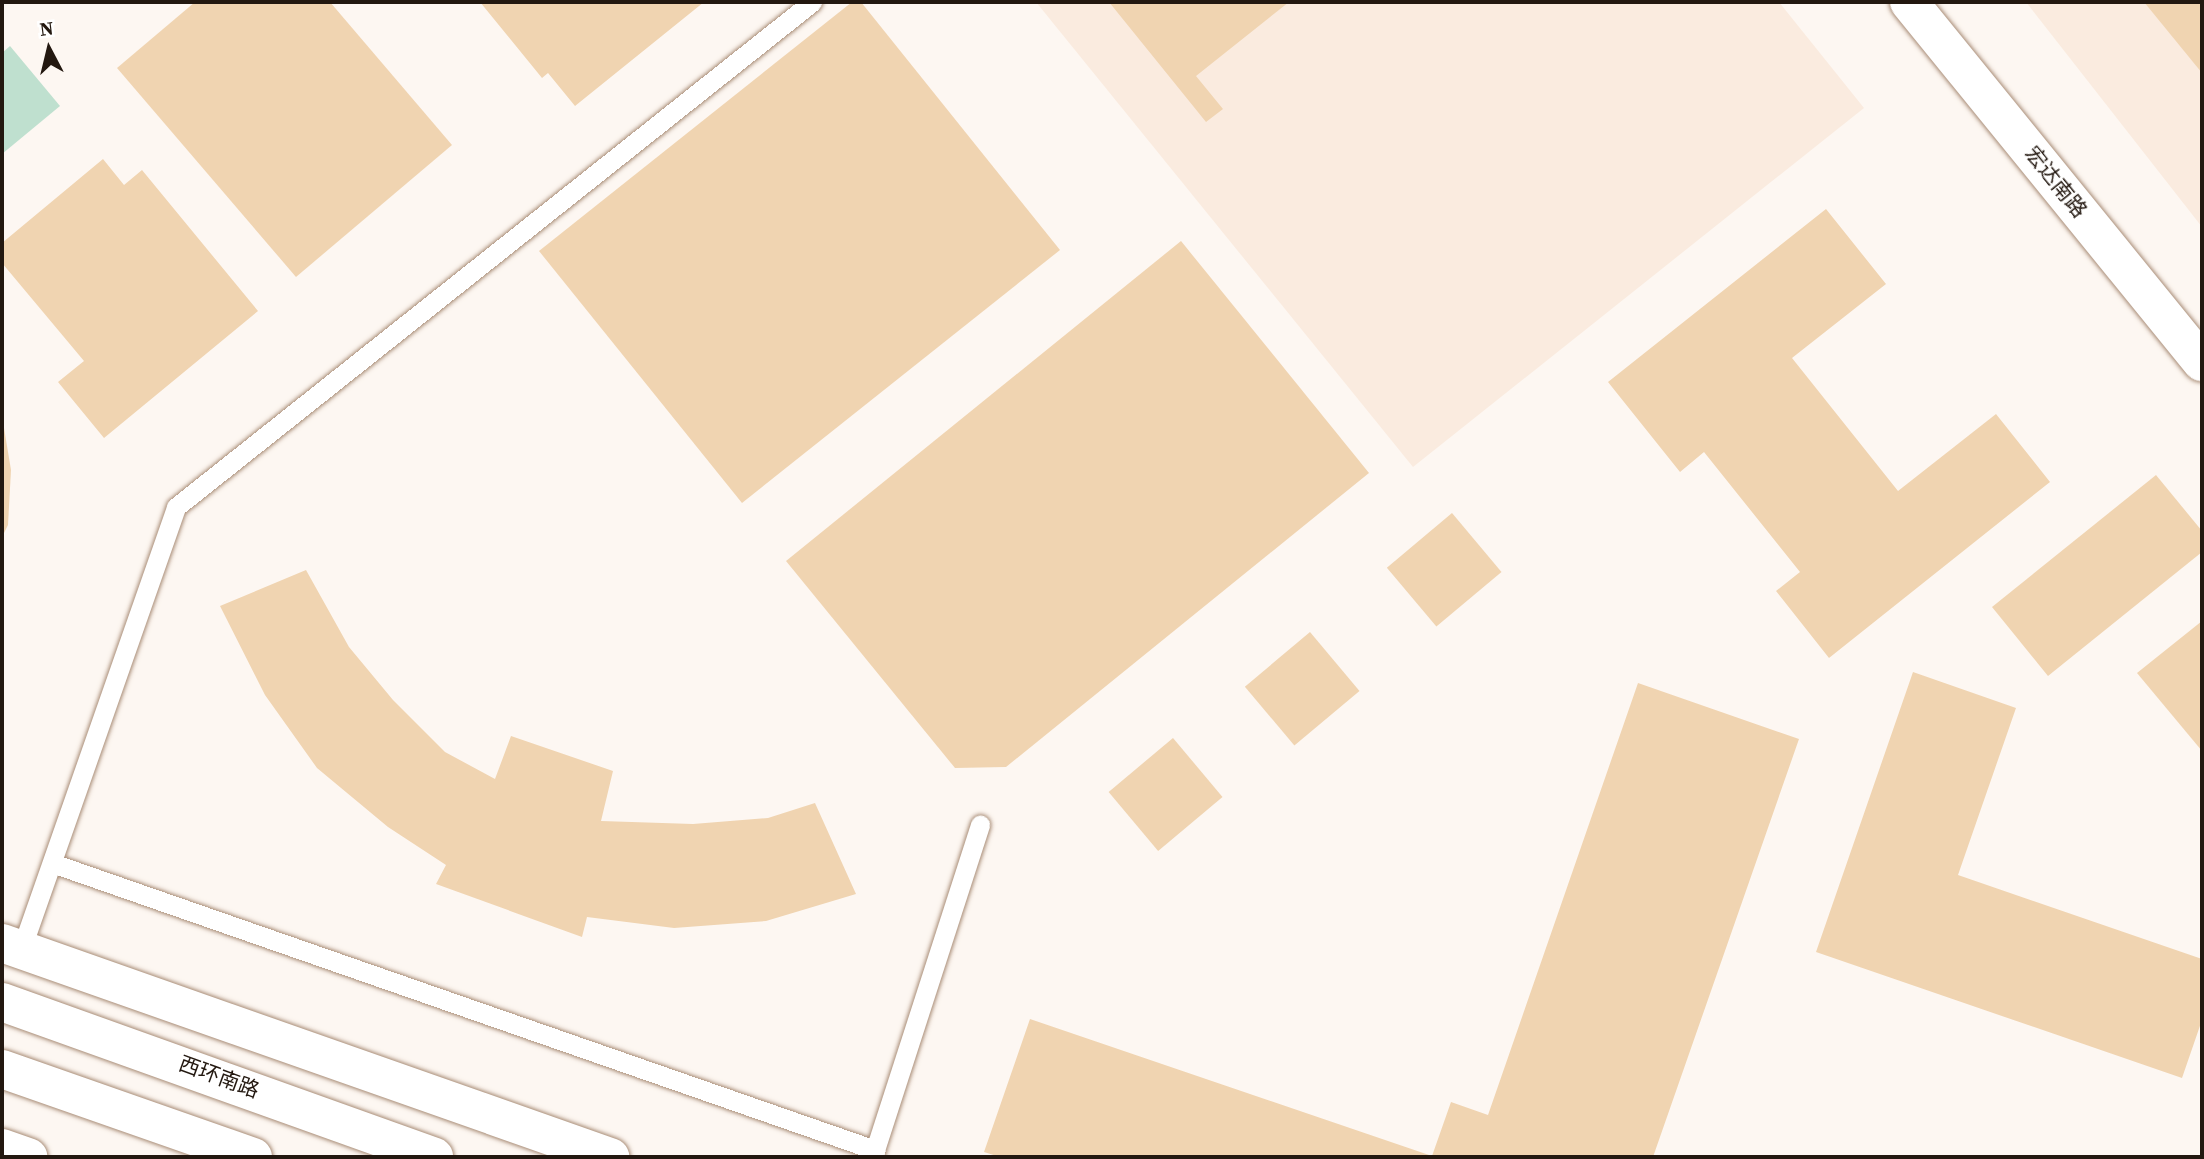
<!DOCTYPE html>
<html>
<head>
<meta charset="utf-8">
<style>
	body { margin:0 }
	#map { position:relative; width:2204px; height:1159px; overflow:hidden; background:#fdf7f2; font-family:"Source Serif 4","Noto Sans SC",serif }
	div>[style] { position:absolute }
	.built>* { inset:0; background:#faebdf }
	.green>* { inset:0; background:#bfe0cf }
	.building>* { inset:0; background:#f0d4b1; transform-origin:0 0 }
	.roads { filter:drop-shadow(0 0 2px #a98d77) drop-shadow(0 0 2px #a98d77) }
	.lane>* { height:19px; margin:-9.5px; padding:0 9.5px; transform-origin:9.5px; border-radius:9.5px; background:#fff }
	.secondary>* { height:38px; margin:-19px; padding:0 19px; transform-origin:19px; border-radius:19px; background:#fff }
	span { translate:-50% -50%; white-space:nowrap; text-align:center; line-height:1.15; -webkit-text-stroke:5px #fff; paint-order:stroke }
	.street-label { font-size:21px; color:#231810 }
	.frame { position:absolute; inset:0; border:4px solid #231810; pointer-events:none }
	.north { position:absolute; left:14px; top:14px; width:70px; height:70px; -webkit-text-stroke:5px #fff; paint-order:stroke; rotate:353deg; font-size:19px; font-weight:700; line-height:28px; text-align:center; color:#231810 }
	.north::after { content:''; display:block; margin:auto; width:24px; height:32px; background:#231810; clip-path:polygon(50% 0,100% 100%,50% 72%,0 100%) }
</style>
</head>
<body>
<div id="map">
	<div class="built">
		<div style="clip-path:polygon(1036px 2px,1779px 2px,1864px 108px,1413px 467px)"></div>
		<div style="clip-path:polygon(2026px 2px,2202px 2px,2202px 227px)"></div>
	</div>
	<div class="green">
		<div style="clip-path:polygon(10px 46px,60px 106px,2px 154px,2px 53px)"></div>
	</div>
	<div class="building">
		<div style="clip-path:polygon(195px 2px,330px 2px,452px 145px,296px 277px,117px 68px)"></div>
		<div style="clip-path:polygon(480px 2px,704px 2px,575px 106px,548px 73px,542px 78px)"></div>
		<div style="clip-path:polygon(852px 2px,861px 2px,1060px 250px,742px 503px,539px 251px)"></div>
		<div style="clip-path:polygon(1109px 2px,1289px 2px,1196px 76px,1223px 109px,1206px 122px)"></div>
		<div style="clip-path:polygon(2144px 2px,2202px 2px,2202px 73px)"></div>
		<div style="clip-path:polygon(103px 159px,124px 185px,142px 170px,258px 311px,104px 438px,58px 382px,84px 361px,2px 263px,2px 243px)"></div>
		<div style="clip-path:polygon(1826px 209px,1886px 284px,1792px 358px,1898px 491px,1996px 414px,2050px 482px,1829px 658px,1776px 591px,1800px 572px,1704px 452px,1680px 472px,1608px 382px)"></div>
		<div style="clip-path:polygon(1181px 241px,1369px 473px,1006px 767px,955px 768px,786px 561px)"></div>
		<div style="clip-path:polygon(2px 416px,11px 470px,8px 525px,2px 537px)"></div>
		<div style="clip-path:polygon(2156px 475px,2202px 531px,2202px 552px,2048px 676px,1992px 607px)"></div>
		<div style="left:1452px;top:513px;width:77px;height:85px;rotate:50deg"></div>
		<div style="clip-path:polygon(306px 570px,349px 647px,393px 700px,445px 752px,495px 779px,511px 736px,613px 771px,601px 821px,693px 824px,768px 818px,815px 803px,856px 894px,766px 921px,674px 928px,587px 917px,582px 937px,436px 884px,446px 865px,388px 827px,317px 768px,265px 695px,220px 606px)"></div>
		<div style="clip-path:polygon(2202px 621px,2202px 751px,2137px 673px)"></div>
		<div style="left:1310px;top:632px;width:77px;height:85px;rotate:50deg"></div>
		<div style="clip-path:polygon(1913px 672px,2016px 708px,1958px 875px,2202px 959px,2202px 1020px,2182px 1078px,1816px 952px)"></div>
		<div style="clip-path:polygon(1638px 683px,1799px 739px,1653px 1157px,1000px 1157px,984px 1152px,1030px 1019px,1432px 1156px,1451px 1102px,1488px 1115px)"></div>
		<div style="left:1173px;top:738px;width:77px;height:84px;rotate:50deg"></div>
	</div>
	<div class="roads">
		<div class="lane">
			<div style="left:52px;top:863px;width:872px;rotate:19.22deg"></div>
			<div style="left:875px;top:1150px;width:342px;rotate:-72.1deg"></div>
			<div style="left:21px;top:950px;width:469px;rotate:-70.7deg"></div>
			<div style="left:176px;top:507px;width:812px;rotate:-38.45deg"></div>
		</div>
		<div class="secondary">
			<div style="left:1909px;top:2px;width:464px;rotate:50.9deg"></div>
			<div style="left:2px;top:943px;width:645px;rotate:19.39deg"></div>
			<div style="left:2px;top:1002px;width:459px;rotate:19.7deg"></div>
			<div style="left:2px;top:1069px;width:266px;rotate:19.3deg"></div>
			<div style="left:2px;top:1148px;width:28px;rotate:19deg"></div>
		</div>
	</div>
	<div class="street-label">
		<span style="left:2056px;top:182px;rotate:51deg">宏达南路</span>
		<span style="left:219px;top:1077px;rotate:20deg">西环南路</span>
	</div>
	<div class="frame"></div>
	<div class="north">N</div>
</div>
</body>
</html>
